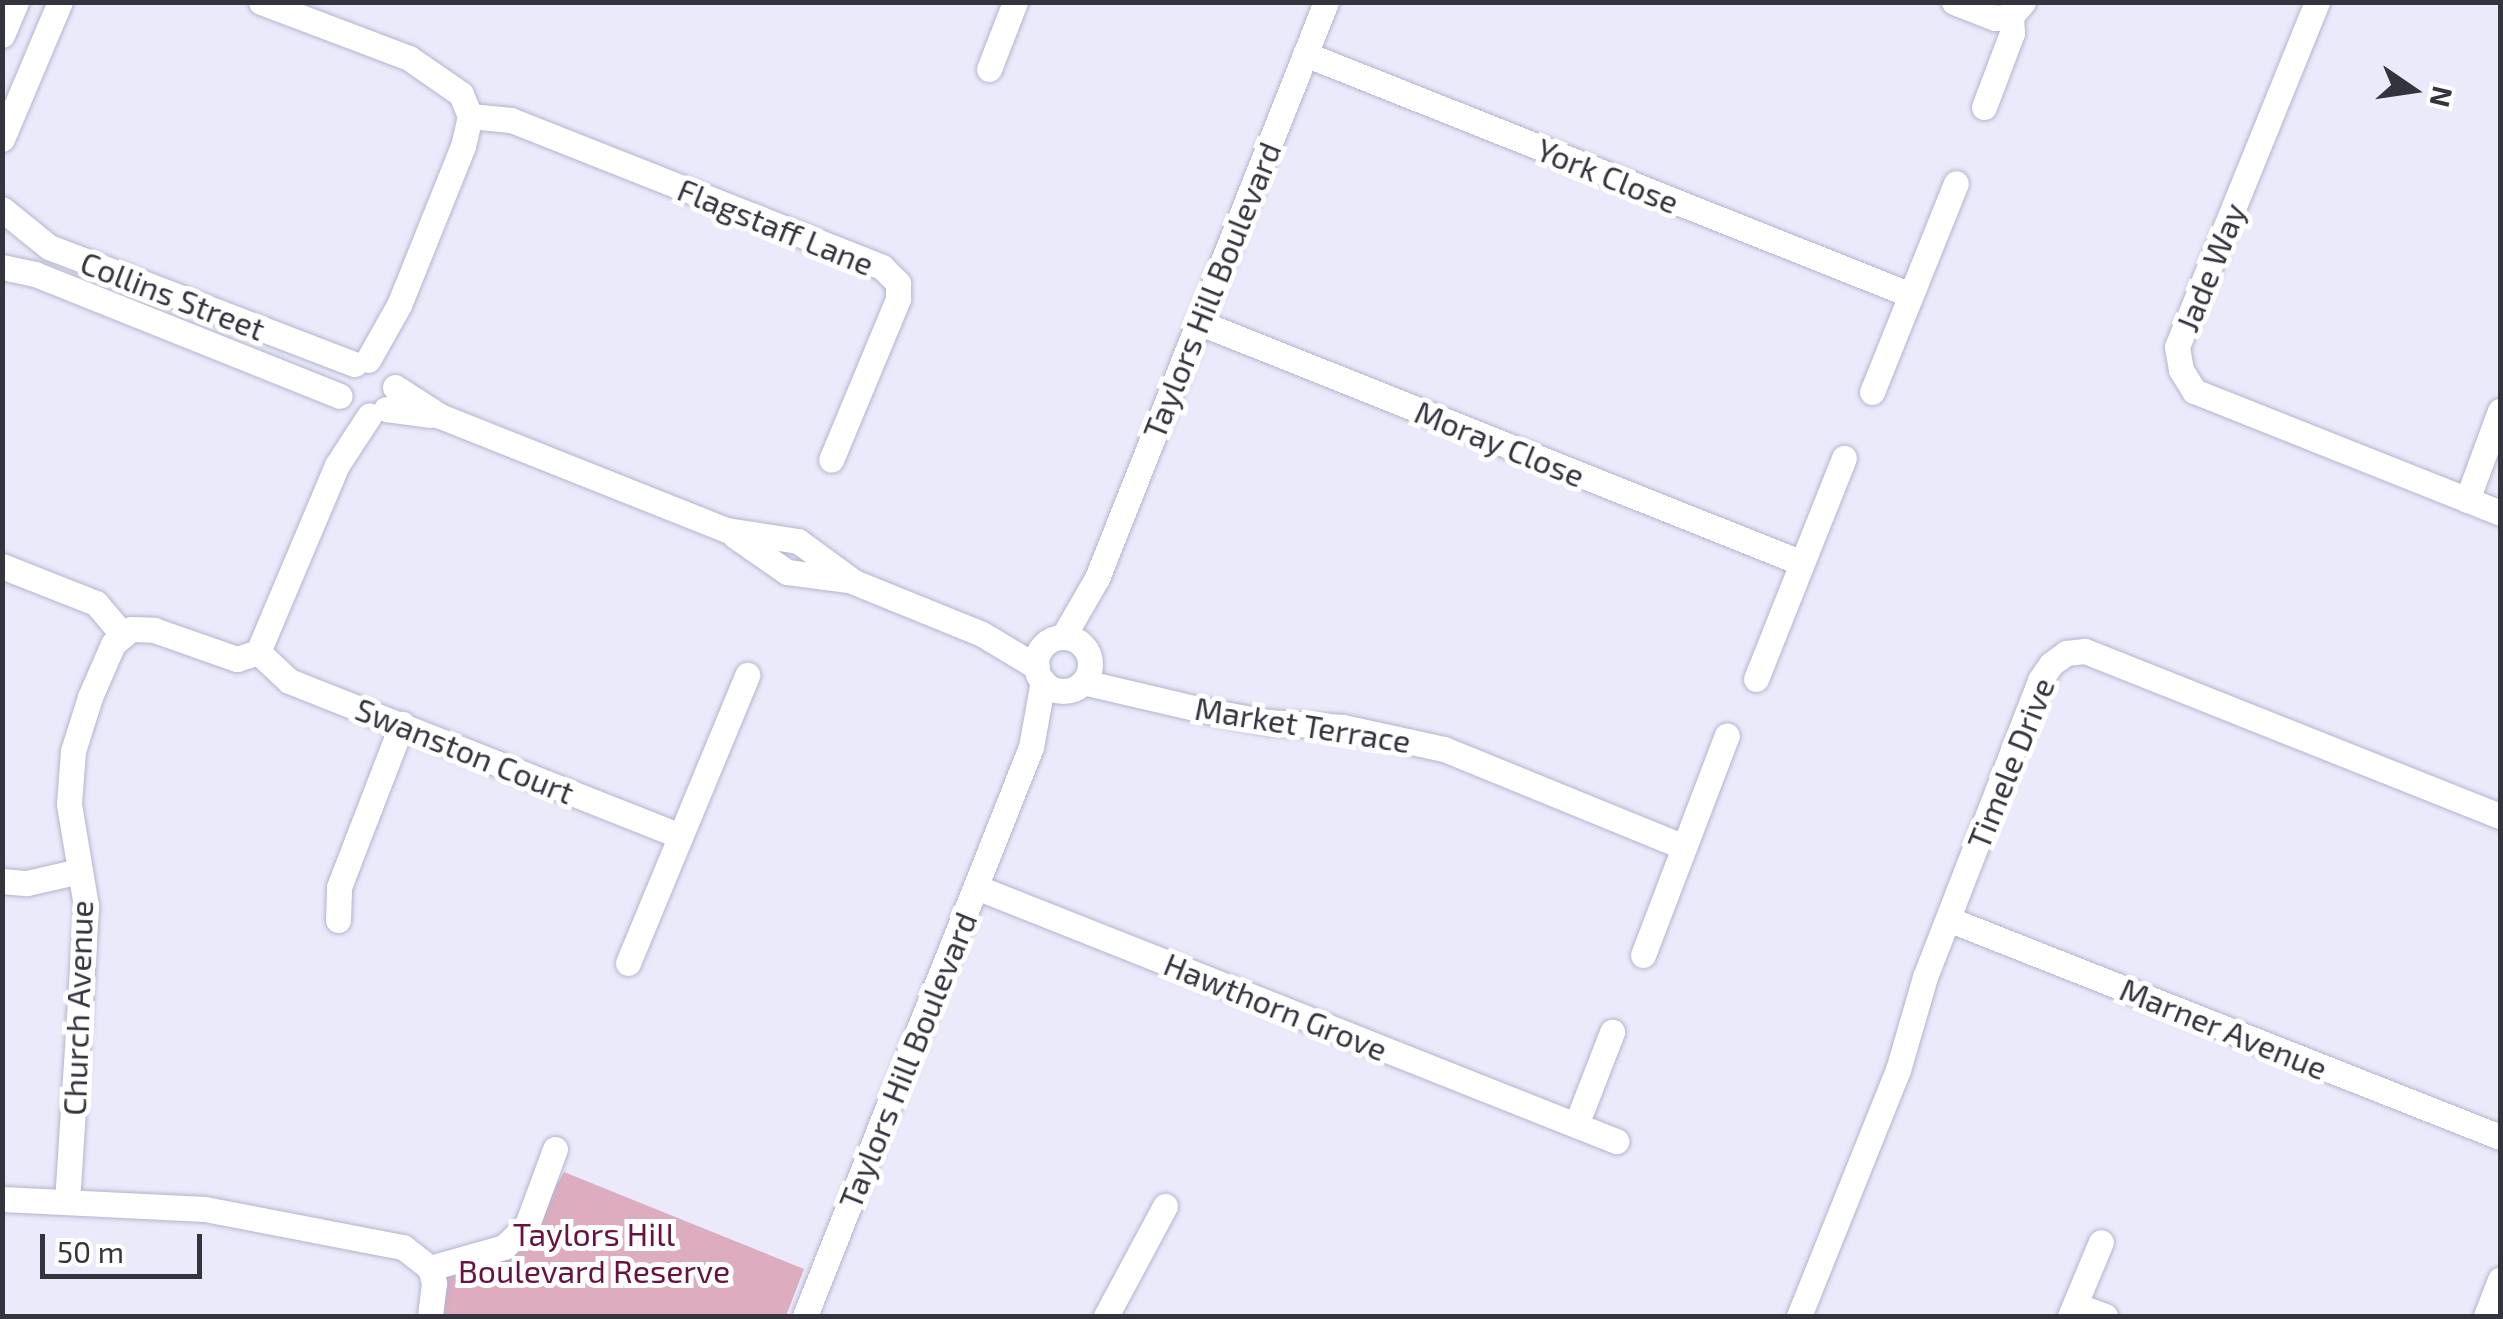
<!DOCTYPE html>
<html>
<head>
<meta charset="utf-8">
<style>
	body { margin:0 }
	#map { position:relative; width:2503px; height:1319px; overflow:hidden; background:#eaeafb; font-family:"Exo 2",sans-serif }
	div>[style] { position:absolute }
	.green>* { inset:0; background:#ddacbf }
	.roads { filter:drop-shadow(0 0 2px #b3b4ce) drop-shadow(0 0 2px #b3b4ce) }
	.minor>* { height:25px; margin:-12.5px; padding:0 12.5px; transform-origin:12.5px; border-radius:12.5px; background:#fff }
	.minor>.ring { margin:-12.5px; padding:0; box-sizing:content-box; background:none; border:25px solid #fff; border-radius:50% }
	span { translate:-50% -50%; white-space:nowrap; text-align:center; line-height:1.15; -webkit-text-stroke:10px #fff; paint-order:stroke }
	.street-label { font-size:32px; color:#33343e }
	.park-label { font-size:32px; color:#681241 }
	.frame { position:absolute; inset:0; border:5px solid #33343e; pointer-events:none }
	.north { position:absolute; left:2363px; top:40px; width:100px; height:100px; -webkit-text-stroke:8px #fff; paint-order:stroke; rotate:103deg; font-size:28px; font-weight:700; line-height:40px; text-align:center; color:#33343e }
	.north::after { content:''; display:block; margin:auto; width:35px; height:45px; background:#33343e; clip-path:polygon(50% 0,100% 100%,50% 72%,0 100%) }
	.scale { position:absolute; left:40px; top:1234px; width:162px; height:45px; box-sizing:border-box; border:5px solid #33343e; border-top:0; padding-left:12px; font-size:30px; line-height:35px; white-space:nowrap; color:#33343e; -webkit-text-stroke:8px #fff; paint-order:stroke }
</style>
</head>
<body>
<div id="map">
	<div class="green">
		<div style="clip-path:polygon(564px 1172px,804px 1269px,786px 1316px,436px 1316px,447px 1275px,529px 1232px)"></div>
	</div>
	<div class="roads">
		<div class="minor">
			<div style="left:261px;top:2px;width:158px;rotate:20.7deg"></div>
			<div style="left:409px;top:58px;width:63px;rotate:34.7deg"></div>
			<div style="left:461px;top:94px;width:24px;rotate:68deg"></div>
			<div style="left:470px;top:116px;width:31px;rotate:103deg"></div>
			<div style="left:463px;top:146px;width:171px;rotate:111.9deg"></div>
			<div style="left:399px;top:305px;width:63px;rotate:119.4deg"></div>
			<div style="left:1954px;top:2px;width:44px;rotate:21.3deg"></div>
			<div style="left:1995px;top:18px;width:16px;rotate:-7deg"></div>
			<div style="left:2011px;top:16px;width:18px;rotate:-49deg"></div>
			<div style="left:2317px;top:2px;width:372px;rotate:112.1deg"></div>
			<div style="left:2177px;top:347px;width:23px;rotate:80deg"></div>
			<div style="left:2181px;top:370px;width:25px;rotate:58deg"></div>
			<div style="left:2194px;top:391px;width:329px;rotate:21.7deg"></div>
			<div style="left:2px;top:35px;width:36px;rotate:-67deg"></div>
			<div style="left:1305px;top:54px;width:652px;rotate:21.69deg"></div>
			<div style="left:989px;top:69px;width:72px;rotate:-68.8deg"></div>
			<div style="left:1984px;top:107px;width:79px;rotate:-69.3deg"></div>
			<div style="left:2012px;top:33px;width:17px;rotate:-93deg"></div>
			<div style="left:470px;top:116px;width:41px;rotate:5.6deg"></div>
			<div style="left:511px;top:120px;width:399px;rotate:21.6deg"></div>
			<div style="left:882px;top:267px;width:23px;rotate:45deg"></div>
			<div style="left:898px;top:283px;width:16px;rotate:90deg"></div>
			<div style="left:898px;top:299px;width:174px;rotate:112.6deg"></div>
			<div style="left:2px;top:139px;width:149px;rotate:-67.1deg"></div>
			<div style="left:2px;top:209px;width:60px;rotate:39deg"></div>
			<div style="left:49px;top:247px;width:327px;rotate:21deg"></div>
			<div style="left:2px;top:267px;width:34px;rotate:12deg"></div>
			<div style="left:35px;top:274px;width:328px;rotate:21.8deg"></div>
			<div style="left:1198px;top:322px;width:650px;rotate:21.75deg"></div>
			<div style="left:395px;top:387px;width:54px;rotate:32.8deg"></div>
			<div style="left:440px;top:416px;width:309px;rotate:21.7deg"></div>
			<div style="left:727px;top:530px;width:72px;rotate:8.8deg"></div>
			<div style="left:798px;top:541px;width:69px;rotate:36.2deg"></div>
			<div style="left:854px;top:582px;width:138px;rotate:22.1deg"></div>
			<div style="left:982px;top:634px;width:64px;rotate:31deg"></div>
			<div style="left:1872px;top:392px;width:225px;rotate:-68.1deg"></div>
			<div style="left:386px;top:409px;width:44px;rotate:7.8deg"></div>
			<div style="left:2467px;top:500px;width:95px;rotate:-69.7deg"></div>
			<div style="left:735px;top:536px;width:63px;rotate:34.7deg"></div>
			<div style="left:787px;top:572px;width:62px;rotate:7.5deg"></div>
			<div style="left:2px;top:566px;width:101px;rotate:21.5deg"></div>
			<div style="left:96px;top:603px;width:40px;rotate:50deg"></div>
			<div style="left:1063px;top:637px;width:68px;rotate:-60deg"></div>
			<div style="left:1097px;top:578px;width:620px;rotate:-68.32deg"></div>
			<div class="ring" style="left:1036px;top:637px;width:29px;height:29px"></div>
			<div style="left:258px;top:652px;width:42px;rotate:43.1deg"></div>
			<div style="left:289px;top:681px;width:421px;rotate:21.6deg"></div>
			<div style="left:1756px;top:679px;width:238px;rotate:-68.3deg"></div>
			<div style="left:1083px;top:682px;width:118px;rotate:13.2deg"></div>
			<div style="left:1198px;top:709px;width:70px;rotate:10.7deg"></div>
			<div style="left:1267px;top:722px;width:76px;rotate:3.8deg"></div>
			<div style="left:1343px;top:727px;width:103px;rotate:12.3deg"></div>
			<div style="left:1444px;top:749px;width:259px;rotate:22.2deg"></div>
			<div style="left:2px;top:881px;width:25px;rotate:5deg"></div>
			<div style="left:27px;top:883px;width:54px;rotate:-12.8deg"></div>
			<div style="left:976px;top:887px;width:689px;rotate:21.65deg"></div>
			<div style="left:1948px;top:919px;width:593px;rotate:21.55deg"></div>
			<div style="left:338px;top:920px;width:33px;rotate:-88deg"></div>
			<div style="left:339px;top:887px;width:175px;rotate:-68.9deg"></div>
			<div style="left:1643px;top:955px;width:235px;rotate:-69.1deg"></div>
			<div style="left:628px;top:963px;width:312px;rotate:-67.5deg"></div>
			<div style="left:1576px;top:1125px;width:100px;rotate:-68.8deg"></div>
			<div style="left:2px;top:1199px;width:203px;rotate:2.8deg"></div>
			<div style="left:205px;top:1209px;width:202px;rotate:10.9deg"></div>
			<div style="left:403px;top:1247px;width:34px;rotate:38deg"></div>
			<div style="left:430px;top:1268px;width:16px;rotate:75deg"></div>
			<div style="left:434px;top:1283px;width:33px;rotate:97deg"></div>
			<div style="left:67px;top:1202px;width:297px;rotate:-86.3deg"></div>
			<div style="left:86px;top:906px;width:103px;rotate:-99.5deg"></div>
			<div style="left:69px;top:804px;width:53px;rotate:-85.7deg"></div>
			<div style="left:73px;top:751px;width:57px;rotate:-72.5deg"></div>
			<div style="left:90px;top:697px;width:58px;rotate:-66.5deg"></div>
			<div style="left:113px;top:644px;width:23px;rotate:-40deg"></div>
			<div style="left:131px;top:629px;width:23px;rotate:2deg"></div>
			<div style="left:154px;top:630px;width:88px;rotate:19.3deg"></div>
			<div style="left:237px;top:659px;width:22px;rotate:-18deg"></div>
			<div style="left:258px;top:652px;width:203px;rotate:-67.1deg"></div>
			<div style="left:337px;top:465px;width:59px;rotate:-56.9deg"></div>
			<div style="left:430px;top:1268px;width:77px;rotate:-15.8deg"></div>
			<div style="left:504px;top:1247px;width:32px;rotate:-44deg"></div>
			<div style="left:527px;top:1225px;width:81px;rotate:-69.8deg"></div>
			<div style="left:2075px;top:1305px;width:32px;rotate:20deg"></div>
			<div style="left:805px;top:1316px;width:612px;rotate:-68.34deg"></div>
			<div style="left:1031px;top:747px;width:67px;rotate:-79.7deg"></div>
			<div style="left:1106px;top:1316px;width:125px;rotate:-61.8deg"></div>
			<div style="left:1799px;top:1316px;width:265px;rotate:-68.1deg"></div>
			<div style="left:1898px;top:1070px;width:97px;rotate:-73.8deg"></div>
			<div style="left:1925px;top:977px;width:318px;rotate:-68.8deg"></div>
			<div style="left:2040px;top:680px;width:19px;rotate:-55deg"></div>
			<div style="left:2051px;top:664px;width:19px;rotate:-36deg"></div>
			<div style="left:2066px;top:653px;width:19px;rotate:-6deg"></div>
			<div style="left:2085px;top:651px;width:447px;rotate:21.7deg"></div>
			<div style="left:2070px;top:1316px;width:80px;rotate:-67.3deg"></div>
			<div style="left:2486px;top:1316px;width:39px;rotate:-69deg"></div>
		</div>
	</div>
	<div class="street-label">
		<span style="left:1608px;top:175px;rotate:22deg">York Close</span>
		<span style="left:776px;top:226px;rotate:22deg">Flagstaff Lane</span>
		<span style="left:2210px;top:267px;rotate:-68deg">Jade Way</span>
		<span style="left:1211px;top:290px;rotate:-68deg">Taylors Hill Boulevard</span>
		<span style="left:173px;top:295px;rotate:21deg">Collins Street</span>
		<span style="left:1500px;top:443px;rotate:22deg">Moray Close</span>
		<span style="left:1303px;top:724px;rotate:9deg">Market Terrace</span>
		<span style="left:465px;top:750px;rotate:22deg">Swanston Court</span>
		<span style="left:2010px;top:763px;rotate:-68deg">Timele Drive</span>
		<span style="left:1276px;top:1006px;rotate:22deg">Hawthorn Grove</span>
		<span style="left:77px;top:1008px;rotate:-88deg">Church Avenue</span>
		<span style="left:2224px;top:1028px;rotate:22deg">Marner Avenue</span>
		<span style="left:907px;top:1060px;rotate:-68deg">Taylors Hill Boulevard</span>
	</div>
	<div class="park-label">
		<span style="left:594px;top:1252px">Taylors Hill<br>Boulevard Reserve</span>
	</div>
	<div class="frame"></div>
	<div class="north">N</div>
	<div class="scale">50 m</div>
</div>
</body>
</html>
